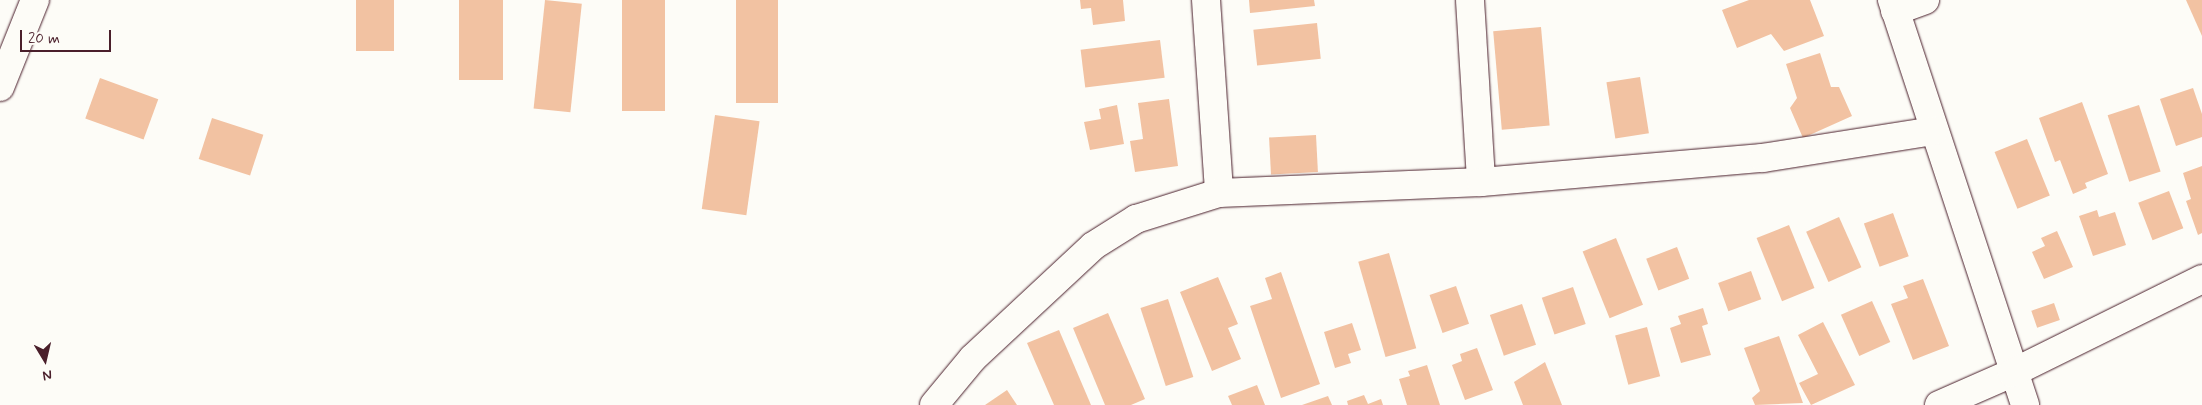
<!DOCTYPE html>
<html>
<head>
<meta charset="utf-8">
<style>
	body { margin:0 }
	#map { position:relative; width:2202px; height:405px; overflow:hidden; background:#fdfcf7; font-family:Mynerve,sans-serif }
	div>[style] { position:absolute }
	.building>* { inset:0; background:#f2c2a2; transform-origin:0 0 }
	.roads { filter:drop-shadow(0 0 1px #4a1f2b) drop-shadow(0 0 1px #4a1f2b) }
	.minor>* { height:28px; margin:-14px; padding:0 14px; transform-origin:14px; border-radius:14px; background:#fdfcf7 }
	.tertiary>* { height:28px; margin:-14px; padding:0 14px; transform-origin:14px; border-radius:14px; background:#fdfcf7 }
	span { translate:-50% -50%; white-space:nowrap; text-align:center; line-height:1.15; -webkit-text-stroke:4.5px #fdfcf7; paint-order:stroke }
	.north { position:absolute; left:20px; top:335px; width:50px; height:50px; -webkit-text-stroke:4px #fdfcf7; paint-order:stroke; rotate:171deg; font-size:14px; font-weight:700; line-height:20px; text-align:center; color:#4a1f2b }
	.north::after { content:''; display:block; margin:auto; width:18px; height:22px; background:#4a1f2b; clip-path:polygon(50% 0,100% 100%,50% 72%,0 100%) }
	.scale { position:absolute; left:20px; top:30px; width:91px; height:22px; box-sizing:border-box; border:2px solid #4a1f2b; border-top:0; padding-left:6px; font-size:15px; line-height:18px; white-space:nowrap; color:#4a1f2b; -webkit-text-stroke:4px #fdfcf7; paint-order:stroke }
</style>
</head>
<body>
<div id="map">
	<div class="building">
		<div style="left:356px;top:0;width:38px;height:51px"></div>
		<div style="left:459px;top:0;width:44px;height:80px"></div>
		<div style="left:545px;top:0;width:37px;height:109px;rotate:6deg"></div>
		<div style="left:622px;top:0;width:43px;height:111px"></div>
		<div style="left:736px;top:0;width:42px;height:103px"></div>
		<div style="clip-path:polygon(1080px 0,1123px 0,1125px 21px,1093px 25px,1091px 8px,1081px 9px)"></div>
		<div style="clip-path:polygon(1249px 0,1314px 0,1315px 6px,1250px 13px)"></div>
		<div style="clip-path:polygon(1749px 0,1810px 0,1824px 36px,1784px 51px,1771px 34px,1737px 48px,1722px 10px)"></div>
		<div style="clip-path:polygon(2186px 0,2202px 0,2202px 36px)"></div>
		<div style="left:1317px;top:23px;width:36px;height:64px;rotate:84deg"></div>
		<div style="left:1541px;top:27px;width:99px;height:48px;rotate:85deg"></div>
		<div style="left:1160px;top:40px;width:38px;height:80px;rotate:83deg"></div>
		<div style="clip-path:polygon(1820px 53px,1831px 87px,1839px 87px,1852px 116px,1803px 138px,1790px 108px,1797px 98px,1786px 64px)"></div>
		<div style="left:1640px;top:77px;width:57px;height:34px;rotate:81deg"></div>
		<div style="left:100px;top:78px;width:62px;height:43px;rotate:20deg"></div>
		<div style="clip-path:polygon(2193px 88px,2202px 114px,2202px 137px,2176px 146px,2160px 99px)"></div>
		<div style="clip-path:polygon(1169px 99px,1178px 166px,1135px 172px,1130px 141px,1143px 139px,1138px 103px)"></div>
		<div style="clip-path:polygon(2082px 102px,2108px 174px,2085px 183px,2087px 188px,2073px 194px,2060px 160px,2055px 162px,2039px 118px)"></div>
		<div style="clip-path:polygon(1117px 105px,1124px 144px,1090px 150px,1084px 122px,1101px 119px,1099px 109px)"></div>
		<div style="left:2139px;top:105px;width:70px;height:33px;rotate:72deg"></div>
		<div style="left:715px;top:115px;width:45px;height:95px;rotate:8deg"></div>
		<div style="left:212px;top:118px;width:54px;height:43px;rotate:18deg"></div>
		<div style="left:1316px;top:135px;width:37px;height:47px;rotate:87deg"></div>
		<div style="left:2027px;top:139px;width:61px;height:35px;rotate:68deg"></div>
		<div style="clip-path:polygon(2202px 166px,2202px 233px,2198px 235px,2186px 201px,2191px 199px,2183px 173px)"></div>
		<div style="left:2169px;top:191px;width:40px;height:33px;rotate:69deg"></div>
		<div style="clip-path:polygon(2097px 210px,2099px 217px,2115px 212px,2126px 245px,2093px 256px,2079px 216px)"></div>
		<div style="left:1893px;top:213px;width:46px;height:31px;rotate:70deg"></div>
		<div style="left:1839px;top:217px;width:55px;height:36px;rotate:66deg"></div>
		<div style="left:1789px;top:225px;width:68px;height:35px;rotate:68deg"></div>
		<div style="clip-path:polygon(2057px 231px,2073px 267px,2044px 279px,2032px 252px,2045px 246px,2041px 238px)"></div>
		<div style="left:1616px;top:238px;width:72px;height:36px;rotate:68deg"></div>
		<div style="left:1677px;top:247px;width:34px;height:33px;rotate:69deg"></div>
		<div style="left:1389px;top:253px;width:99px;height:32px;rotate:74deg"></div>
		<div style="left:1751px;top:271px;width:30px;height:35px;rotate:70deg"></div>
		<div style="clip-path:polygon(1281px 272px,1320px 384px,1281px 398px,1250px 306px,1272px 299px,1265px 278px)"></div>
		<div style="clip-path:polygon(1218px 277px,1238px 324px,1228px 328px,1241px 359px,1212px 371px,1180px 292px)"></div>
		<div style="clip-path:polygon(1923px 279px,1949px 346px,1913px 360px,1891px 304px,1908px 298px,1903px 286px)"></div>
		<div style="left:1456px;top:286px;width:40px;height:28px;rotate:71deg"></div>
		<div style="left:1573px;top:287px;width:39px;height:33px;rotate:71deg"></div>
		<div style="left:1168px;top:299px;width:82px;height:29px;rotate:72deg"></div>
		<div style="left:1872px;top:301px;width:45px;height:34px;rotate:66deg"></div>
		<div style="left:2054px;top:303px;width:18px;height:24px;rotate:71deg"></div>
		<div style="left:1522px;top:304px;width:43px;height:34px;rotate:71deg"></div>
		<div style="clip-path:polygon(1703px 308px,1708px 324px,1702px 326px,1711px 355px,1681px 363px,1670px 328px,1681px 324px,1678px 316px)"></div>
		<div style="clip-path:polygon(1108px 313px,1145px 399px,1131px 405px,1105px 405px,1073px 328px)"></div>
		<div style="clip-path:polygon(1823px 322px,1855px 385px,1811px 405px,1799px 383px,1818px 374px,1798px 335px)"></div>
		<div style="clip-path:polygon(1352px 323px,1361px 350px,1348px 354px,1351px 363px,1335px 368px,1324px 332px)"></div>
		<div style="left:1647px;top:327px;width:51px;height:33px;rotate:75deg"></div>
		<div style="clip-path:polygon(1059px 330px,1091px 405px,1054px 405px,1027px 343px)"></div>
		<div style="clip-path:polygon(1779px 336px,1803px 403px,1755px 405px,1752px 398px,1760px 391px,1744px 348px)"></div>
		<div style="clip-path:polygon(1477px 348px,1493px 390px,1465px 400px,1452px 365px,1462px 361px,1460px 354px)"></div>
		<div style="clip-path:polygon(1545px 362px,1562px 405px,1523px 405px,1514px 382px)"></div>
		<div style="clip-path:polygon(1427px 365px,1440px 405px,1407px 405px,1399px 379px,1410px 376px,1408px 371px)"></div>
		<div style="clip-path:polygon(1257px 385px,1265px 405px,1232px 405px,1228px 396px)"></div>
		<div style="clip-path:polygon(1007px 390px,1017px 405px,985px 405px)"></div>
		<div style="clip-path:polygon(1364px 395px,1368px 404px,1381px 399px,1383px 405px,1348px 405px,1347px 401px)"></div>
		<div style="clip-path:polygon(1328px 396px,1332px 405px,1302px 405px)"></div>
	</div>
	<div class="roads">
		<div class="minor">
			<div style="left:1206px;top:0;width:193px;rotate:86.1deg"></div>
			<div style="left:1470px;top:0;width:182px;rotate:86.5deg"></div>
			<div style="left:1892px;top:0;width:426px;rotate:71.8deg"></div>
			<div style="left:1895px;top:11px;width:32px;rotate:-20deg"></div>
			<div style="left:934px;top:405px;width:61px;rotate:-50.3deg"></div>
			<div style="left:973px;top:358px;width:164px;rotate:-43deg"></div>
			<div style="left:1093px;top:246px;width:51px;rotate:-32.1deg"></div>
			<div style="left:1136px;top:219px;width:87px;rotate:-17.4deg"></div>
			<div style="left:1219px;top:193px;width:262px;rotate:-2.4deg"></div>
			<div style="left:1481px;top:182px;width:283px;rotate:-4.9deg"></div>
			<div style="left:1763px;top:158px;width:173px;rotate:-9deg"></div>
			<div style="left:1939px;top:405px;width:80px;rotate:-23.7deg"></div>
			<div style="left:2012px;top:373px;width:212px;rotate:-26.3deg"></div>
		</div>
		<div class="tertiary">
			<div style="left:0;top:87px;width:94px;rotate:-68.1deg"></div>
		</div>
	</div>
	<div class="north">N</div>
	<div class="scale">20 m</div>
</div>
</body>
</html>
